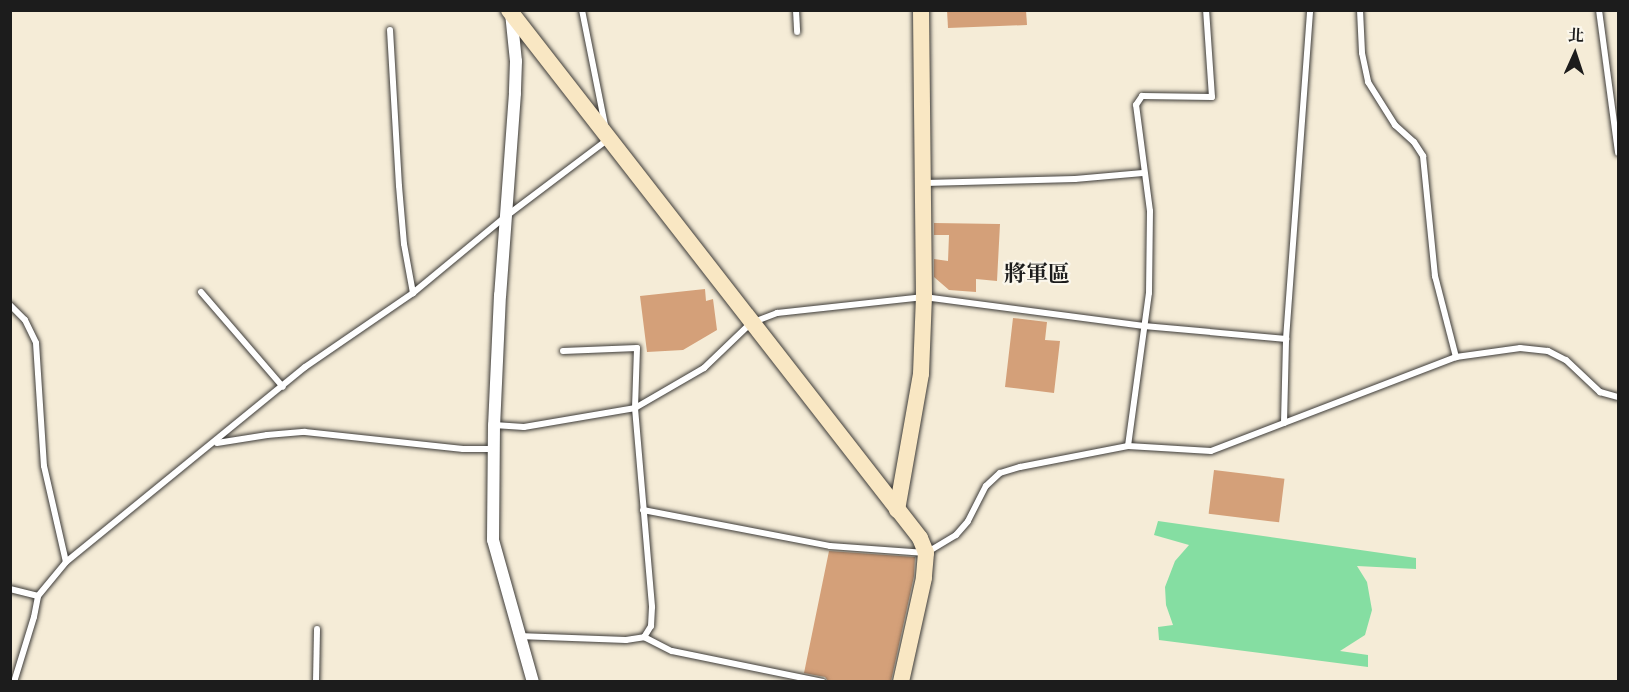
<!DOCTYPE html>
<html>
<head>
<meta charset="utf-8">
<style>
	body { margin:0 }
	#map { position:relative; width:1629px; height:692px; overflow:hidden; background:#f5ecd7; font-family:"IM FELL French Canon","Noto Serif TC",serif }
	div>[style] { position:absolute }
	.green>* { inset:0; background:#85dea2 }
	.building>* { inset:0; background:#d4a079; transform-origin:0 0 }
	.roads { filter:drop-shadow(0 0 2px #3d3b38) drop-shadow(0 0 2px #3d3b38) }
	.lane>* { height:6px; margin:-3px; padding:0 3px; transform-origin:3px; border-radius:3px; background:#fff }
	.street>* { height:12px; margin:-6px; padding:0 6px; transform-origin:6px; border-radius:6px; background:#fff }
	.secondary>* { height:16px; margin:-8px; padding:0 8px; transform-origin:8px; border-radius:8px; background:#f9e7c3 }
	span { translate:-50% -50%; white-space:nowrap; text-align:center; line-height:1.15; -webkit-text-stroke:4.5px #fbf7ec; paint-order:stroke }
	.district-label { font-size:22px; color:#1c1c1c; font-weight:700 }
	.frame { position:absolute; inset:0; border:12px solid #1c1c1c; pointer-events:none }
	.north { position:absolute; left:1545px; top:24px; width:60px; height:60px; -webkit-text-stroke:4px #fbf7ec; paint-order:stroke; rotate:3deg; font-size:16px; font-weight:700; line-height:24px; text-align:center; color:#1c1c1c }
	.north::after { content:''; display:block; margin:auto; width:21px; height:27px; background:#1c1c1c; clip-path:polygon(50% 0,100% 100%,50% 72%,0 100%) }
</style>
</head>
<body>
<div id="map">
	<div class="green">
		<div style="clip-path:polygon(1158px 521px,1416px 558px,1416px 569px,1357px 566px,1367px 582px,1372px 610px,1365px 635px,1340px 651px,1368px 655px,1368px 667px,1159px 640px,1158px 627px,1173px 625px,1166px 605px,1165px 587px,1175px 561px,1189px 545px,1154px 535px)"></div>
	</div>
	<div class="building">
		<div style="clip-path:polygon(947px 10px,1026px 10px,1027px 25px,948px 28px)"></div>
		<div style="clip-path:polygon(934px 223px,1000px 224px,997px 281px,976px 279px,976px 292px,949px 290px,934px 277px,934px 259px,948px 261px,949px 235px,934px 235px)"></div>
		<div style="clip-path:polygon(705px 289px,706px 301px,713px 299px,717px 330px,683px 350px,647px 352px,640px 296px)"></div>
		<div style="clip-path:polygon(1013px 318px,1047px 322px,1045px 340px,1060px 341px,1054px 393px,1005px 387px)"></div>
		<div style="left:1214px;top:470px;width:71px;height:44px;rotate:7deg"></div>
		<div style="clip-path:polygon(829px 551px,915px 557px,914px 576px,891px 681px,828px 681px,825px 677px,804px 673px)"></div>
	</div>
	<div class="roads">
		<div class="lane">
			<div style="left:582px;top:10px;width:117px;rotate:78.7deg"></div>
			<div style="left:796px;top:10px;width:22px;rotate:87deg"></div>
			<div style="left:1360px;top:10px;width:43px;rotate:87.3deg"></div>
			<div style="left:1362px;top:53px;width:30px;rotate:78deg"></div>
			<div style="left:1368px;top:82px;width:51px;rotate:57.9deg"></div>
			<div style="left:1395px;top:125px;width:25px;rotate:42deg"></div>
			<div style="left:1414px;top:142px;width:17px;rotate:57deg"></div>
			<div style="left:1423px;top:156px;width:121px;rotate:84.3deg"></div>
			<div style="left:1435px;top:276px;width:84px;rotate:75.5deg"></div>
			<div style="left:1599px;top:10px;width:144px;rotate:82.4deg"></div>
			<div style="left:390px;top:30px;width:156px;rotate:86.7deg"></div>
			<div style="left:399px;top:186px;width:58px;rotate:85.1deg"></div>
			<div style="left:404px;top:244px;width:50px;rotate:79.6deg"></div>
			<div style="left:925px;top:183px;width:150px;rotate:-1.5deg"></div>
			<div style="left:1075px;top:179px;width:68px;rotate:-5deg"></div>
			<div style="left:201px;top:292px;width:125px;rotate:49.2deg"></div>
			<div style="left:10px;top:305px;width:21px;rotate:45deg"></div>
			<div style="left:25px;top:320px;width:25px;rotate:64deg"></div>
			<div style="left:36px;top:343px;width:123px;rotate:86.3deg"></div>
			<div style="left:44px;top:466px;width:98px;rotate:77.1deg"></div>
			<div style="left:563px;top:351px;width:74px;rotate:-2.3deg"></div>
			<div style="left:637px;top:348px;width:60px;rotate:91.9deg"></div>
			<div style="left:635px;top:408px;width:200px;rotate:85.1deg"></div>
			<div style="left:652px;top:607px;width:19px;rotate:93deg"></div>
			<div style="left:651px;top:626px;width:13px;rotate:122deg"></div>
			<div style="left:1284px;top:423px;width:84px;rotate:-88.6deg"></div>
			<div style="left:1286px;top:339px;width:330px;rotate:-85.8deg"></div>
			<div style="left:494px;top:425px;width:30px;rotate:4deg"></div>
			<div style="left:524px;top:427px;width:113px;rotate:-9.7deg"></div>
			<div style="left:635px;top:408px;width:80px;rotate:-30.1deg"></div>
			<div style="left:704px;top:368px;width:65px;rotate:-43.8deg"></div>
			<div style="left:751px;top:323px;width:28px;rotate:-21deg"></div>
			<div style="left:777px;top:313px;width:148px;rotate:-6.2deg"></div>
			<div style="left:924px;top:297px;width:222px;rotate:7.5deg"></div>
			<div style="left:1144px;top:326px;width:143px;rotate:5.2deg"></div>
			<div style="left:217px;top:443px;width:51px;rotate:-9.1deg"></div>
			<div style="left:267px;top:435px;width:38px;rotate:-5deg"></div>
			<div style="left:305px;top:432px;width:159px;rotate:6.1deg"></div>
			<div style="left:463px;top:449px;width:30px"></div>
			<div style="left:1128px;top:446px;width:154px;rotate:-82.2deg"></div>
			<div style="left:1149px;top:293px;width:82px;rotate:-89.3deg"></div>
			<div style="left:1150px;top:211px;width:107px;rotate:-97.5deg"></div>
			<div style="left:1136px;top:105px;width:11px;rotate:-56deg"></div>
			<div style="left:1142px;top:96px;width:70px;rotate:0.8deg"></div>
			<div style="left:1212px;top:97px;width:87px;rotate:-93.9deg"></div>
			<div style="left:643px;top:510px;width:190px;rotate:10.9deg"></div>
			<div style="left:830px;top:546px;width:96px;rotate:4.2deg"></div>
			<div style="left:926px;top:553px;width:35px;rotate:-31deg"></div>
			<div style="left:956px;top:535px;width:18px;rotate:-49deg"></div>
			<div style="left:968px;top:521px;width:39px;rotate:-63deg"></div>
			<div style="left:986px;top:486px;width:19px;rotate:-43deg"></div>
			<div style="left:1000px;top:473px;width:21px;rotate:-17deg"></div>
			<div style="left:1020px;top:467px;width:110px;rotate:-11deg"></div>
			<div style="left:1128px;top:446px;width:83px;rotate:3.4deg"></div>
			<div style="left:1211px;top:451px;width:262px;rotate:-21deg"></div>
			<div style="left:1456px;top:357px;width:65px;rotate:-8deg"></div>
			<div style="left:1520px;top:348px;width:28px;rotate:6deg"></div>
			<div style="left:1548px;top:351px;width:20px;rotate:27deg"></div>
			<div style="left:1566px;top:360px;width:47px;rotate:43.3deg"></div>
			<div style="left:1600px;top:392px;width:19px;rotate:16deg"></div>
			<div style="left:10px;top:589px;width:29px;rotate:14deg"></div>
			<div style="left:518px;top:636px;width:108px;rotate:2.1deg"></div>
			<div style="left:626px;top:640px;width:18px;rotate:-9deg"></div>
			<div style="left:644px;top:637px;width:31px;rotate:27deg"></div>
			<div style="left:672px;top:651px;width:154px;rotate:11.6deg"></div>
			<div style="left:14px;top:682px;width:68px;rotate:-72.9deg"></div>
			<div style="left:34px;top:617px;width:21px;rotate:-79deg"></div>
			<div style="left:38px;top:596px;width:44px;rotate:-50.5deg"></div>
			<div style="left:66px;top:562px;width:308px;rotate:-39.2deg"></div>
			<div style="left:305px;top:367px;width:131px;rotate:-34.4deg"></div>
			<div style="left:413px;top:293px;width:119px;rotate:-39.6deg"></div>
			<div style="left:505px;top:217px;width:128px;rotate:-37deg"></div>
			<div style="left:316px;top:682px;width:53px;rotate:-88.9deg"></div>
		</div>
		<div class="street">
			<div style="left:511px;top:13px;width:48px;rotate:84.1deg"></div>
			<div style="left:516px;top:61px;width:32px;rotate:92deg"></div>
			<div style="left:515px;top:93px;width:203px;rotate:94.2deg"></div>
			<div style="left:500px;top:295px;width:130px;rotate:92.6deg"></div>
			<div style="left:494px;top:425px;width:115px;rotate:90.5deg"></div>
			<div style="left:493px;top:540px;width:148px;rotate:74.3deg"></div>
		</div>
		<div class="secondary">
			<div style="left:509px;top:10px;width:669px;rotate:52.1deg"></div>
			<div style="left:920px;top:538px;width:16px;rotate:68deg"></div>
			<div style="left:926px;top:553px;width:25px;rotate:95deg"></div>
			<div style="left:924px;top:578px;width:107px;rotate:102.5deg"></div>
			<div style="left:897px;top:510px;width:138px;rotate:-80deg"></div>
			<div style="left:921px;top:374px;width:77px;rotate:-87.8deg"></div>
			<div style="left:924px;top:297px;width:287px;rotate:-90.6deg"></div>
		</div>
	</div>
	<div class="district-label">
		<span style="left:1037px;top:275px">將軍區</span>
	</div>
	<div class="frame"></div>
	<div class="north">北</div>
</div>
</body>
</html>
